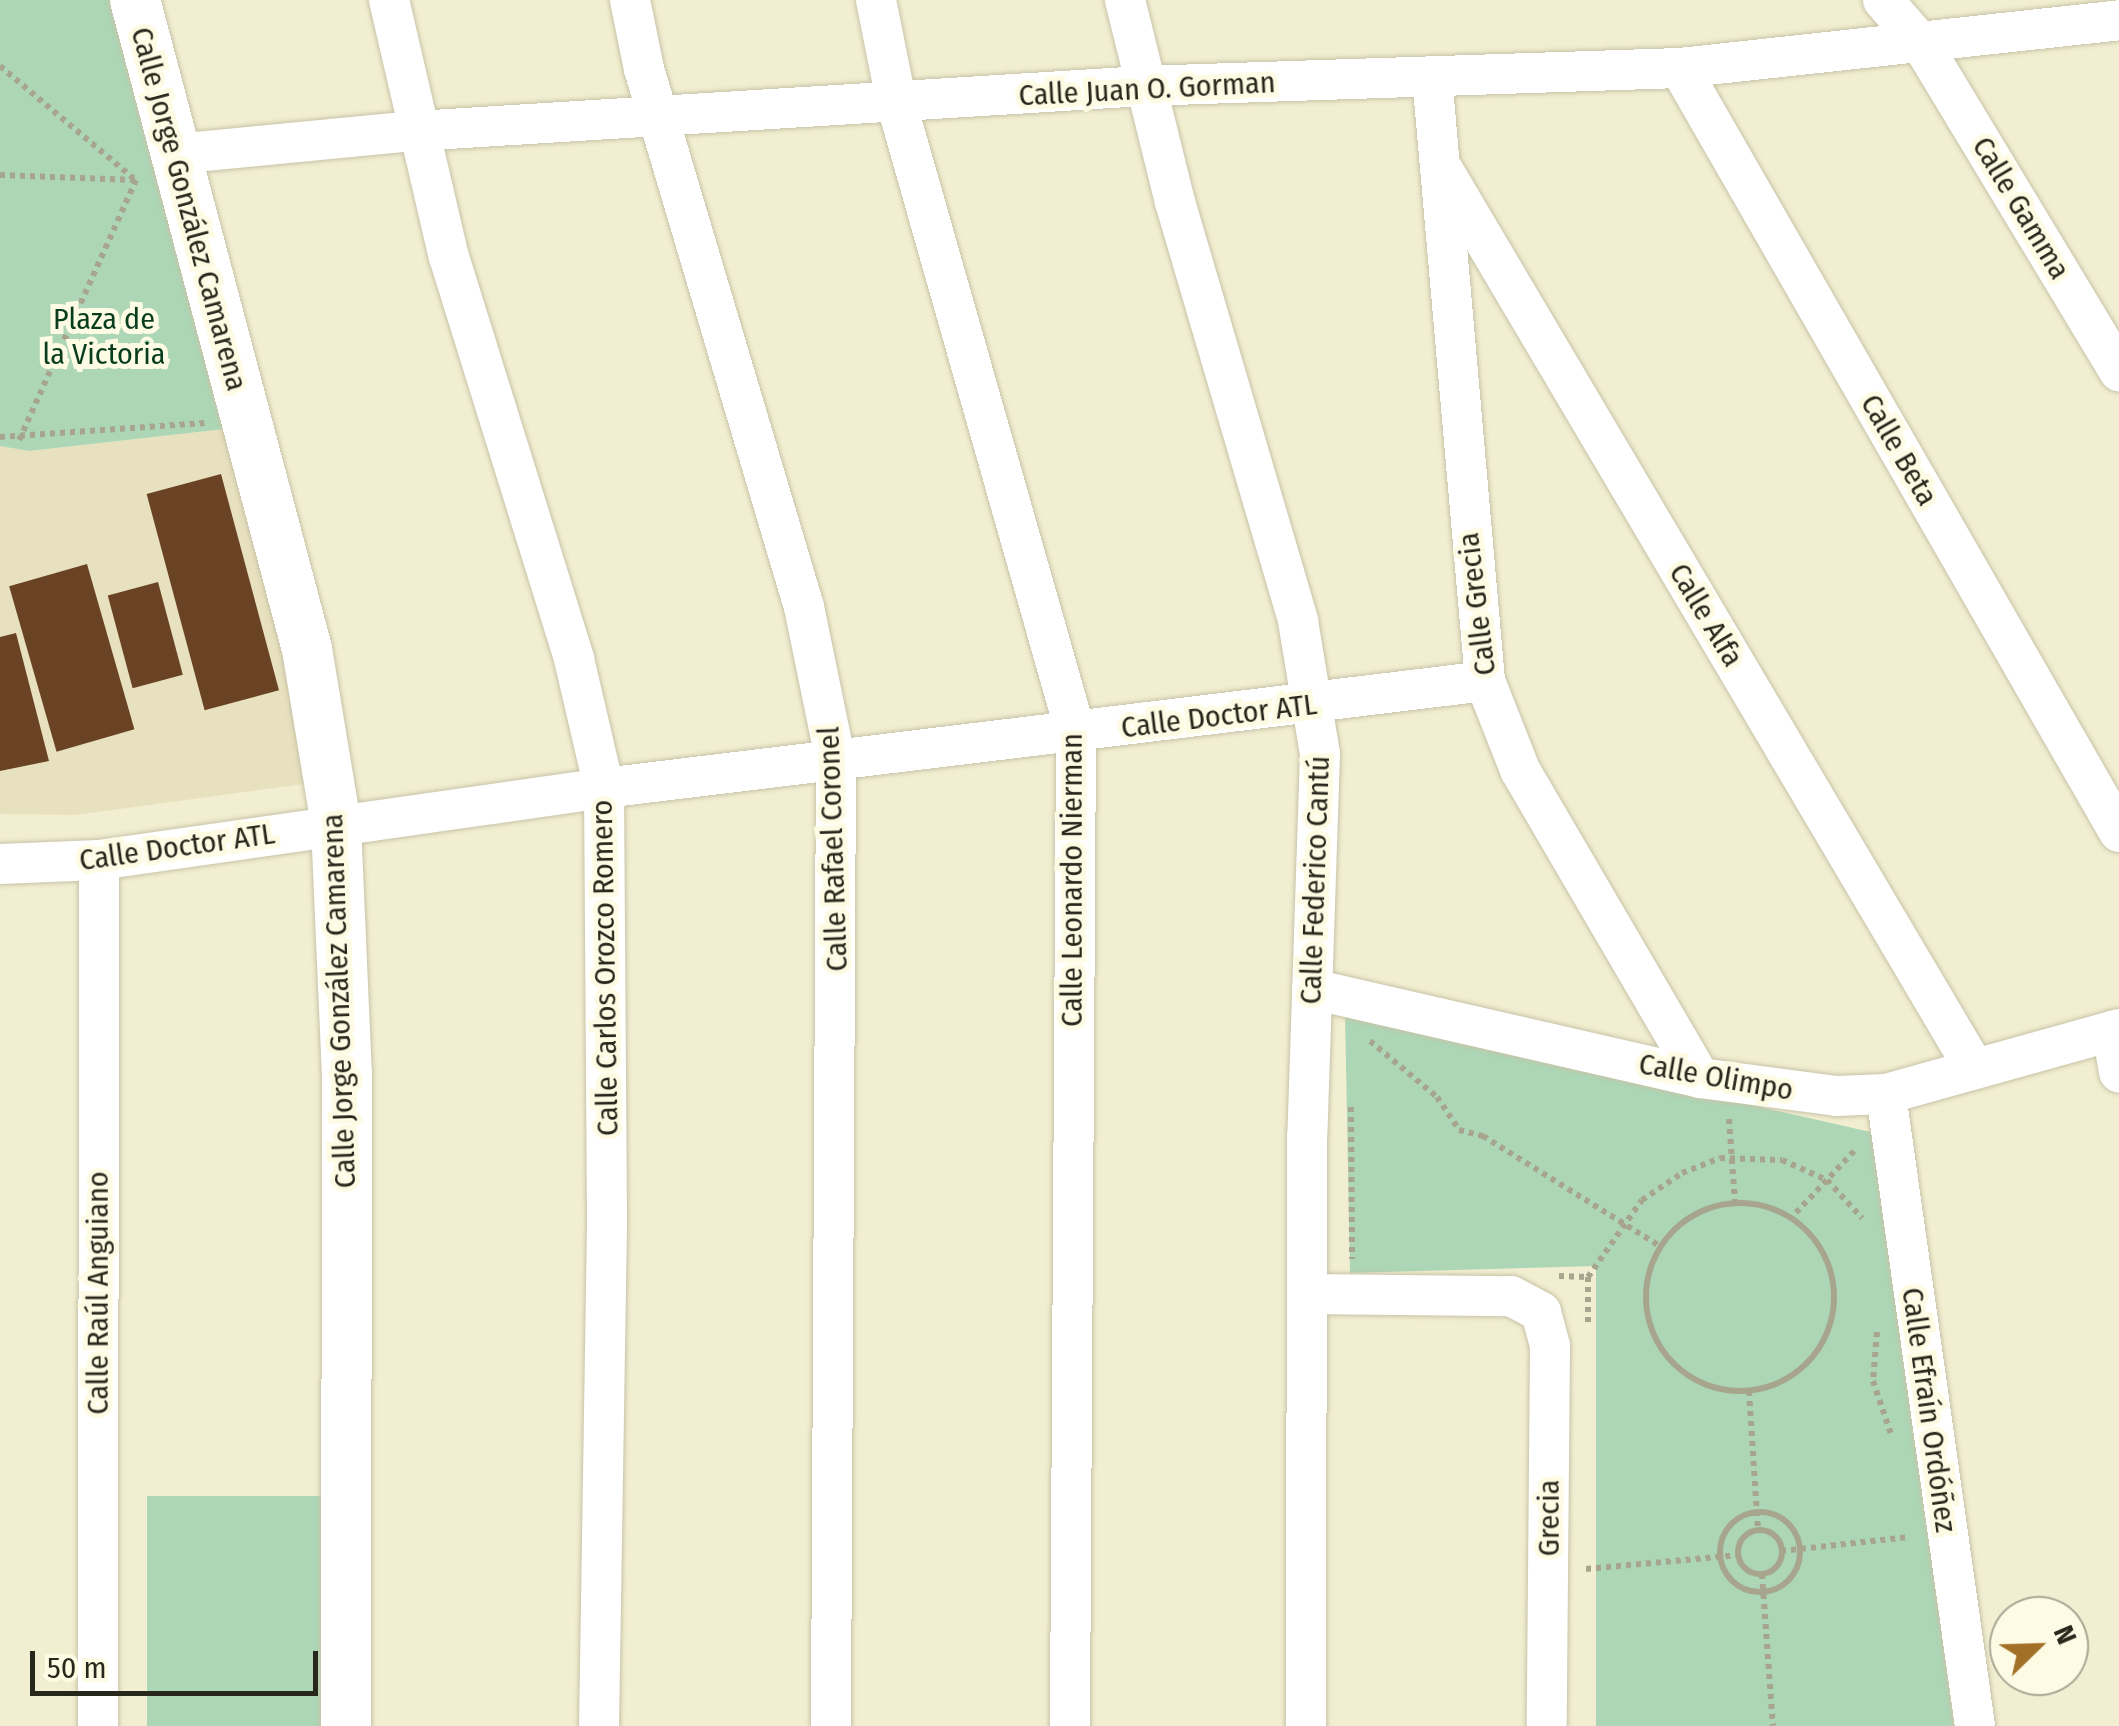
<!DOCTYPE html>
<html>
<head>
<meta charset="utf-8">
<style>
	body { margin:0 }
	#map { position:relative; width:2119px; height:1726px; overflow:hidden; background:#f2eed1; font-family:"Fira Sans Condensed",sans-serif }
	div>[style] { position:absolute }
	.built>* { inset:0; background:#e8e1bf }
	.green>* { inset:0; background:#acd6b5; transform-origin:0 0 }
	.building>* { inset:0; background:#6a4325; transform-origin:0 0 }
	.path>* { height:6px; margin-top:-3px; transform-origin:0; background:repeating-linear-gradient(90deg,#a7a58e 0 5px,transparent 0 10px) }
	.path>.ring { margin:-3px; padding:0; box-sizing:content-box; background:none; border:6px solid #a7a58e; border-radius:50% }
	.roads { filter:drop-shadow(0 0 2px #c8c3a8) drop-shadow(0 0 2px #c8c3a8) }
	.minor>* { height:40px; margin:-20px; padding:0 20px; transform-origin:20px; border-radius:20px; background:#fff }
	.tertiary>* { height:50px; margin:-25px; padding:0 25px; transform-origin:25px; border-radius:25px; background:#fff }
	span { translate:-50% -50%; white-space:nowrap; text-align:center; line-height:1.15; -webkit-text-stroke:10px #fefbe4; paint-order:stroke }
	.street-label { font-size:30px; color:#28271c }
	.park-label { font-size:30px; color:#073d1c }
	.north { position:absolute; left:1989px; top:1596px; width:100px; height:100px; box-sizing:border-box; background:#fefbe4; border:2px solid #a8a694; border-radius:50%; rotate:67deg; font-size:28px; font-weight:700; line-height:40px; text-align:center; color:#28271c }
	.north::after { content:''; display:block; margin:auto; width:35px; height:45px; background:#a27026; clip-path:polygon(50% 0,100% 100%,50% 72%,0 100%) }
	.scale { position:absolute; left:30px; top:1651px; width:288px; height:45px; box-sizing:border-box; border:5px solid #28271c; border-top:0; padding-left:12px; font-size:30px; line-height:35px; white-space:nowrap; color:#28271c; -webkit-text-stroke:8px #fefbe4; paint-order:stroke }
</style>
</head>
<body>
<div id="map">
	<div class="built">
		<div style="clip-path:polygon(233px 428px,311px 783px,75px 815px,0 814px,0 446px,29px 451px)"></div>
	</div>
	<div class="green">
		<div style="clip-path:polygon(0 0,123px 0,233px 428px,29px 451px,0 446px)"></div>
		<div style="clip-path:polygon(1345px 1013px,1875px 1133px,1954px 1726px,1596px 1726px,1596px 1266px,1350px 1273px)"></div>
		<div style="left:147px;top:1496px;width:177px;height:230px"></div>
	</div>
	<div class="building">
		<div style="left:221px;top:474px;width:224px;height:77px;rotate:75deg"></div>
		<div style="left:87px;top:564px;width:172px;height:81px;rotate:74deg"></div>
		<div style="left:158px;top:582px;width:96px;height:52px;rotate:75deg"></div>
		<div style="clip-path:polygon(16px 633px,49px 761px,0 771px,0 637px)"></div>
	</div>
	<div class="path">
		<div style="left:0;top:66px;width:174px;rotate:40.1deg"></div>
		<div style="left:0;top:175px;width:136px;rotate:2.1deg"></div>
		<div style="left:136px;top:180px;width:285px;rotate:114.2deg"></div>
		<div style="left:0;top:437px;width:205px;rotate:-3.9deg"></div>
		<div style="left:1370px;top:1041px;width:87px;rotate:39.9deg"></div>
		<div style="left:1437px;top:1097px;width:40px;rotate:56deg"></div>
		<div style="left:1459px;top:1130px;width:25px;rotate:14deg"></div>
		<div style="left:1483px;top:1136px;width:210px;rotate:31.9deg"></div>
		<div style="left:1351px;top:1107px;width:152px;rotate:89.6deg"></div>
		<div style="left:1729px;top:1119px;width:84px;rotate:85.9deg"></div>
		<div style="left:1854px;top:1151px;width:40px;rotate:133deg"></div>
		<div style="left:1827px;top:1180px;width:52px;rotate:47.4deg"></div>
		<div class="ring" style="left:1646px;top:1203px;width:182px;height:182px"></div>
		<div style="left:1559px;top:1276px;width:29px;rotate:2deg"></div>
		<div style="left:1588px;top:1277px;width:49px;rotate:90deg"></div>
		<div style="left:1588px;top:1277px;width:94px;rotate:-55deg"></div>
		<div style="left:1642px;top:1200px;width:48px;rotate:-34deg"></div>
		<div style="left:1682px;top:1173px;width:41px;rotate:-21.5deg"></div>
		<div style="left:1720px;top:1158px;width:62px;rotate:1.8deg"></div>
		<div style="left:1782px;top:1160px;width:49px;rotate:24deg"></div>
		<div style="left:1827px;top:1180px;width:52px;rotate:133.5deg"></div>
		<div style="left:1877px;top:1332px;width:49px;rotate:94.7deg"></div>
		<div style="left:1873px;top:1381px;width:59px;rotate:71.3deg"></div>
		<div style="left:1749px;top:1391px;width:140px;rotate:86.3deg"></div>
		<div class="ring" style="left:1720px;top:1512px;width:74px;height:74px"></div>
		<div class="ring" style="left:1738px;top:1530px;width:38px;height:38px"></div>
		<div style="left:1781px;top:1551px;width:129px;rotate:-6.2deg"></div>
		<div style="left:1586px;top:1569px;width:154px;rotate:-5.2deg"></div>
		<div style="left:1762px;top:1574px;width:152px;rotate:85.9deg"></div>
	</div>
	<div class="roads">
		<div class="minor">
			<div style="left:389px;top:0;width:264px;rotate:76.9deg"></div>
			<div style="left:449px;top:257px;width:421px;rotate:72.7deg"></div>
			<div style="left:574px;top:659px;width:132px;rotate:76.9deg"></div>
			<div style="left:604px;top:788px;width:436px;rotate:89.6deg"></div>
			<div style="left:607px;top:1224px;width:502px;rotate:90.91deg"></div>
			<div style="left:630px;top:0;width:70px;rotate:78.5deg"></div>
			<div style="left:644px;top:69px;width:561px;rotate:73.44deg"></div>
			<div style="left:804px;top:607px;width:159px;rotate:78.4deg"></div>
			<div style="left:836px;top:763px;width:963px;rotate:90.3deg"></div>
			<div style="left:876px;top:0;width:107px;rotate:78.7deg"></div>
			<div style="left:897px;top:105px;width:654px;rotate:74.11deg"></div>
			<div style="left:1076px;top:734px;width:992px;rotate:90.35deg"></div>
			<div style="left:1125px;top:0;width:208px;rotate:76.1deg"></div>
			<div style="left:1175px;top:202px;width:437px;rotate:73.6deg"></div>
			<div style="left:1298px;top:621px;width:135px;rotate:80.6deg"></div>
			<div style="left:1320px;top:754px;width:382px;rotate:91.9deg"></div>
			<div style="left:1307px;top:1136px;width:590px;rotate:90.1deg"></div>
			<div style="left:1883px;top:0;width:61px;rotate:49deg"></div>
			<div style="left:1923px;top:46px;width:380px;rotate:58.9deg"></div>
			<div style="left:1680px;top:68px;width:881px;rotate:60.12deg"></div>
			<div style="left:1432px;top:76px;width:607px;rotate:84.99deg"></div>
			<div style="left:1485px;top:681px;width:96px;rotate:68.5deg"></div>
			<div style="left:1520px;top:770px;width:357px;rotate:59.7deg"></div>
			<div style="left:175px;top:154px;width:242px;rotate:-5.5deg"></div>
			<div style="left:416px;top:131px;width:728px;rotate:-3.54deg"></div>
			<div style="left:1143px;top:86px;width:537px;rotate:-1.92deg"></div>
			<div style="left:1680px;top:68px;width:442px;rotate:-6.2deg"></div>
			<div style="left:1443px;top:170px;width:1043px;rotate:59.4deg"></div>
			<div style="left:0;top:864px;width:99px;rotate:-2.3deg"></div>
			<div style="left:99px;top:860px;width:510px;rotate:-8.11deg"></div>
			<div style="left:604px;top:788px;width:887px;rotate:-6.92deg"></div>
			<div style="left:1312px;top:989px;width:398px;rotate:12.9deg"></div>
			<div style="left:1700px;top:1078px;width:138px;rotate:7.5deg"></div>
			<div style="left:1837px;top:1096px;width:49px;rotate:-2.3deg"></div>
			<div style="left:1886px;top:1094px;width:242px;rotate:-15.6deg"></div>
			<div style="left:2112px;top:1031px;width:42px;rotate:80.3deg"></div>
			<div style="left:1886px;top:1094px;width:638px;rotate:81.98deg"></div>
			<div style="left:1307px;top:1294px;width:204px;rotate:0.6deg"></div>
			<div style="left:1511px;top:1296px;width:34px;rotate:28deg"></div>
			<div style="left:1541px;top:1312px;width:35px;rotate:75deg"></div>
			<div style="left:1550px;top:1346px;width:380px;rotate:90.5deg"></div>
			<div style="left:98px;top:1726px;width:866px;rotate:-89.93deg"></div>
		</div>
		<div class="tertiary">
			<div style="left:135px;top:0;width:671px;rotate:75.16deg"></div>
			<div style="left:307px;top:649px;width:178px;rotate:80.6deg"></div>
			<div style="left:336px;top:825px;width:247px;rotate:87.5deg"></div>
			<div style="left:347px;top:1072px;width:654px;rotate:90.09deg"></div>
		</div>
	</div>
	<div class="street-label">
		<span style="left:1147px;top:89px;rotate:-3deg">Calle Juan O. Gorman</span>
		<span style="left:2021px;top:208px;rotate:59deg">Calle Gamma</span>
		<span style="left:189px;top:209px;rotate:75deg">Calle Jorge González Camarena</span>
		<span style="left:1899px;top:450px;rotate:60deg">Calle Beta</span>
		<span style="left:1477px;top:604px;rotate:-97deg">Calle Grecia</span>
		<span style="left:1706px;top:615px;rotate:59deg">Calle Alfa</span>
		<span style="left:1219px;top:716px;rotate:-7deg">Calle Doctor ATL</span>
		<span style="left:177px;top:847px;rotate:-8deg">Calle Doctor ATL</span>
		<span style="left:833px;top:849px;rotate:-92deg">Calle Rafael Coronel</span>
		<span style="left:1072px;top:880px;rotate:-90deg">Calle Leonardo Nierman</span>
		<span style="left:1315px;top:880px;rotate:-88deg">Calle Federico Cantú</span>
		<span style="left:605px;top:968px;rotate:-91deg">Calle Carlos Orozco Romero</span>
		<span style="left:339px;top:1001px;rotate:-92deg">Calle Jorge González Camarena</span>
		<span style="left:1716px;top:1077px;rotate:10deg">Calle Olimpo</span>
		<span style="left:98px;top:1293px;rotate:-90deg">Calle Raúl Anguiano</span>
		<span style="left:1929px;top:1410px;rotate:82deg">Calle Efraín Ordóñez</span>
		<span style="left:1549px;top:1518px;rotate:-90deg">Grecia</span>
	</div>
	<div class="park-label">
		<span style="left:104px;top:336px">Plaza de<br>la Victoria</span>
	</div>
	<div class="north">N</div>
	<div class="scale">50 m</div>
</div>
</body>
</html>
